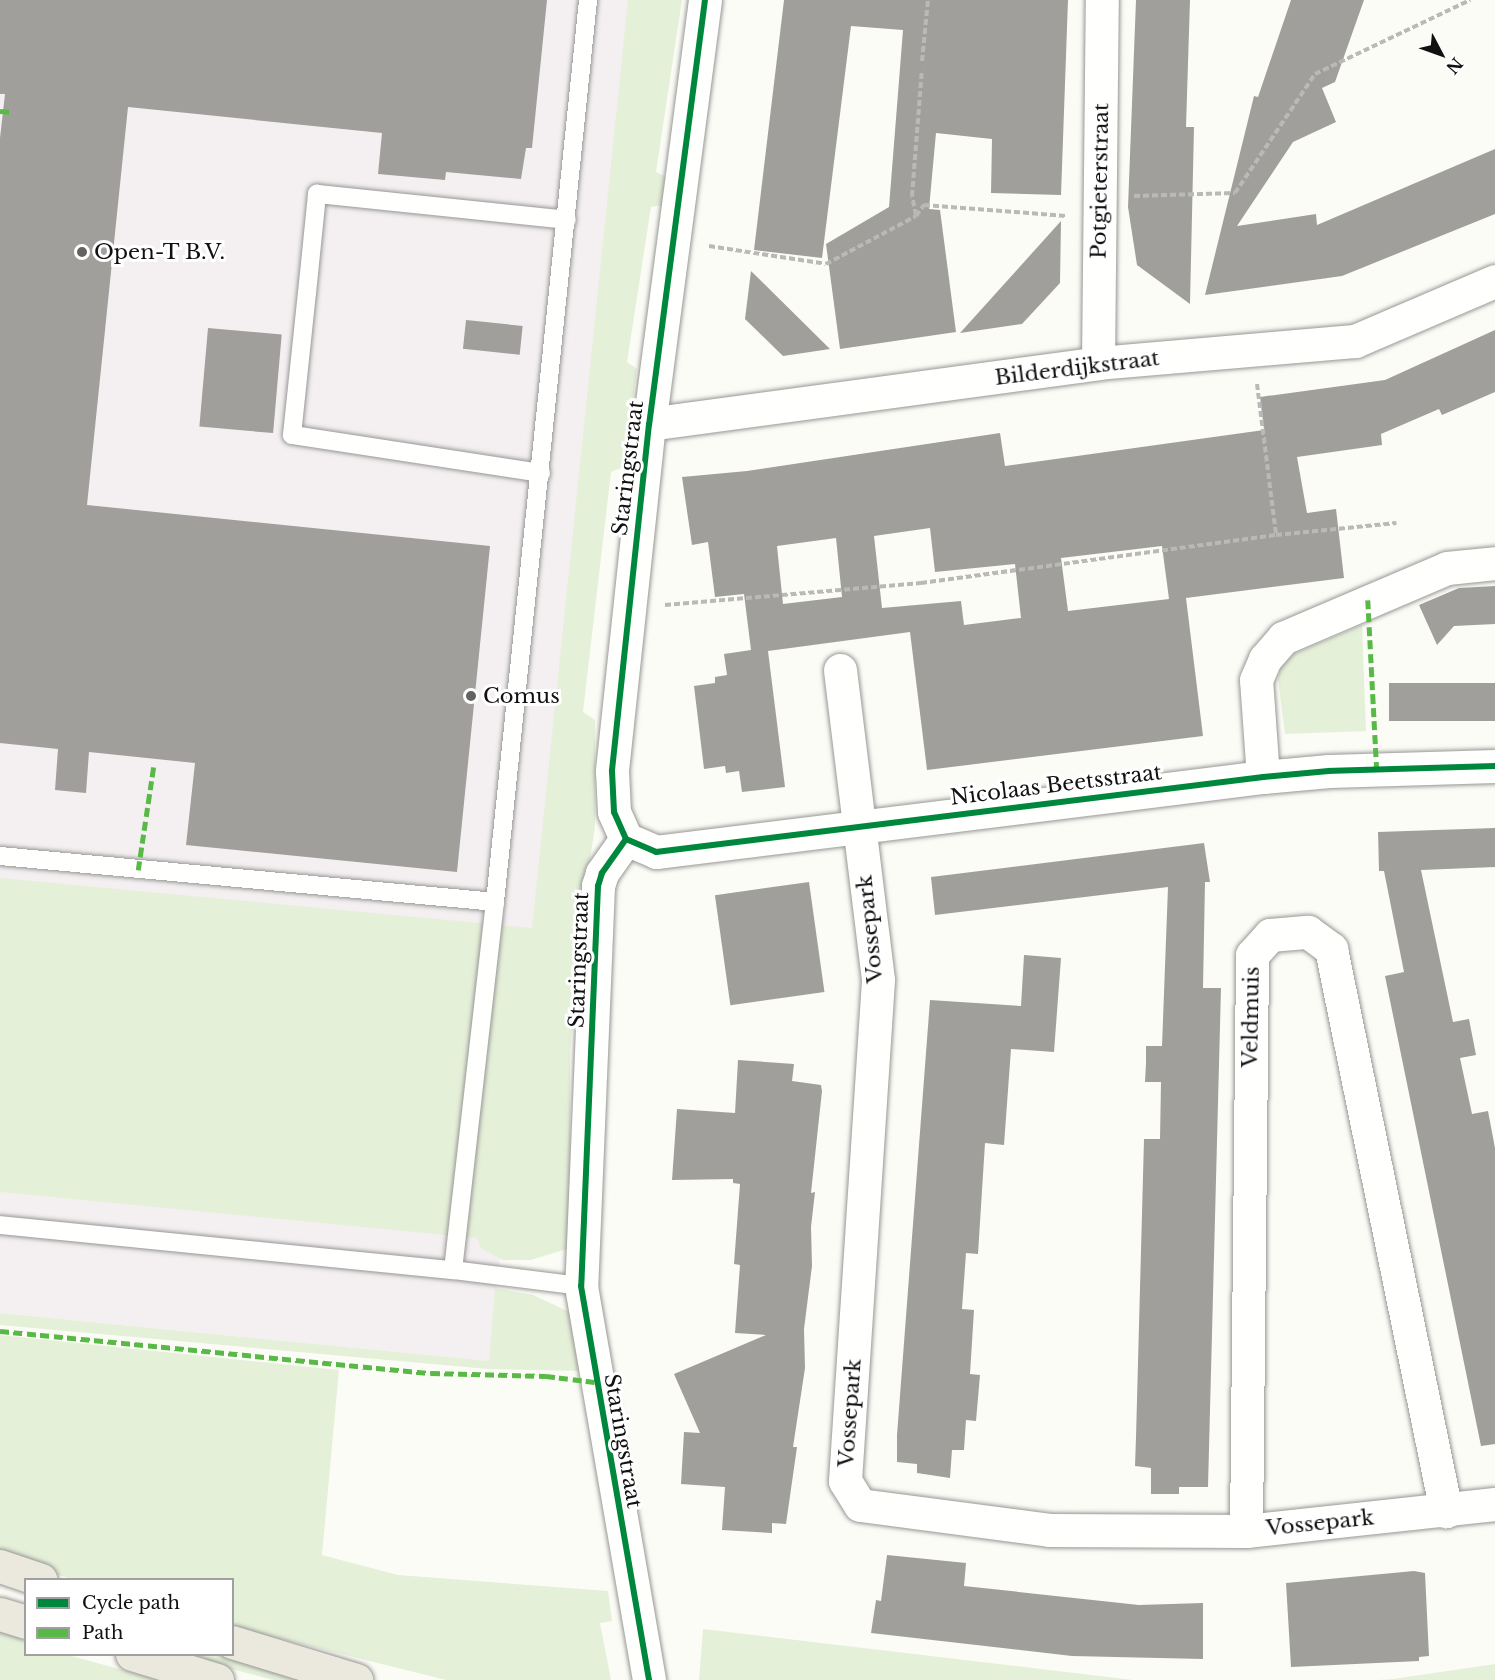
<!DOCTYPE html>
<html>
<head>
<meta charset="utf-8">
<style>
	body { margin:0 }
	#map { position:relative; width:1495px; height:1680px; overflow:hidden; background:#fcfcf7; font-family:"Libre Baskerville",serif }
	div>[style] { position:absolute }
	.industrial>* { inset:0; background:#f4f0f2 }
	.green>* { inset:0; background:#e5f0d9 }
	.building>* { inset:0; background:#a09f9c; transform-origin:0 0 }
	.path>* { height:4px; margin-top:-2px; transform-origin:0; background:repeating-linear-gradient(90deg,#b9b9b8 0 6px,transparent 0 9px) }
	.roads { filter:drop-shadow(0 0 2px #979795) drop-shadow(0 0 2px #979795) }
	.service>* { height:18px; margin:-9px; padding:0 9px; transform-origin:9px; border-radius:9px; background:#fffffe }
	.minor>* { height:33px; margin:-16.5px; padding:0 16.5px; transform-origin:16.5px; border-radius:16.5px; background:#fffffe }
	.primary>* { height:33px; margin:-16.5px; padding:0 16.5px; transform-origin:16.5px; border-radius:16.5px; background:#ebe8dd }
	.quiet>* { height:4.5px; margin-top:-2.25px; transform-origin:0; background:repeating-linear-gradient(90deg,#58b947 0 9px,transparent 0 13.5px) }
	.cycleway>* { height:6px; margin:-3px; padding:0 3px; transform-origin:3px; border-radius:3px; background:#00873e }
	.dots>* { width:16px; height:16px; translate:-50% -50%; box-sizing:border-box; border:3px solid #fff; border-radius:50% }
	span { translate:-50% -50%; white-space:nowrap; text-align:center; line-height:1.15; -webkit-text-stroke:6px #fff; paint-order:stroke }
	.street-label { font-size:21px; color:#111 }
	.poi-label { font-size:21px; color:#111 }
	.left { translate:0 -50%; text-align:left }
	.legend { position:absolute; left:24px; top:1578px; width:210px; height:78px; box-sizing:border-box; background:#fff; border:2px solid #a0a0a0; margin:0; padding:8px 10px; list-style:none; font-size:18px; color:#111 }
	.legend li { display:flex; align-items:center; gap:12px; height:30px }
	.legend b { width:30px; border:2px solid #a0a0a0 }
	.north { position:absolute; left:1411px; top:24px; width:60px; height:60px; -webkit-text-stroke:4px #fff; paint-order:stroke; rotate:131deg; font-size:16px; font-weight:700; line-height:24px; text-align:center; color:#111 }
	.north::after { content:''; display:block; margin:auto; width:21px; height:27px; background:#111; clip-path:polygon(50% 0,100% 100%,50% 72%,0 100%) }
</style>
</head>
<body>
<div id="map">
	<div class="industrial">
		<div style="clip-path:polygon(0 0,653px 0,535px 926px,489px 1361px,0 1313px)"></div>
	</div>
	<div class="green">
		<div style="clip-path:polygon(628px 0,682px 0,656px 172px,666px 177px,662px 205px,651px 207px,627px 362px,637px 369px,623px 467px,611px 472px,583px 712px,595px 720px,595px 828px,579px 926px,570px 1053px,570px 1248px,531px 1260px,502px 1260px,481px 1248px,477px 1238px,0 1192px,0 878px,532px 928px)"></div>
		<div style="clip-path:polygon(1362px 625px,1366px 731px,1285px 734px,1278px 679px,1281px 665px,1289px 656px)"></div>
		<div style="clip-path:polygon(495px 1288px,533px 1295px,576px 1315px,581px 1371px,488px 1369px,0 1325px,0 1313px,489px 1361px)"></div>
		<div style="clip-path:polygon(0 1335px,339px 1370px,322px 1555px,398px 1575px,608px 1591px,612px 1621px,600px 1623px,611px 1680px,446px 1680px,233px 1627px,232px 1580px,71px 1579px,0 1557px)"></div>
		<div style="clip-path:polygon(703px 1629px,1133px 1680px,699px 1680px)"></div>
		<div style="clip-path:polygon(0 1631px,25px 1640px,26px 1654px,68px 1655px,159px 1680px,0 1680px)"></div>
		<div style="clip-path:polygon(179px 1655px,230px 1655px,333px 1680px,273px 1680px)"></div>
		<div style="clip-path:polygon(1495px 1664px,1495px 1680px,1378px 1680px,1393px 1679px)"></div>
	</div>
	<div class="building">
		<div style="clip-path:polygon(0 0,547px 0,532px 148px,526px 148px,521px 179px,446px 172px,445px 180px,378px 174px,382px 133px,128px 107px,87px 505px,490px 546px,457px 872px,186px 845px,195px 763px,89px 752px,86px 793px,55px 790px,58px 749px,0 743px,0 138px,5px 94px,0 94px)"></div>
		<div style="clip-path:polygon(784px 0,1068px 0,1061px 195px,991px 193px,992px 139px,936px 133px,929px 209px,940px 210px,956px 332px,840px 349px,826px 244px,889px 207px,903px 30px,851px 26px,822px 258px,754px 250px)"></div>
		<div style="clip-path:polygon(1136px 0,1190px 0,1186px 127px,1194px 127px,1190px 304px,1137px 265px,1128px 207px)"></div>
		<div style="clip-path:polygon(1291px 0,1364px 0,1335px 82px,1322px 88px,1336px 122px,1293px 142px,1237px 226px,1316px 214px,1317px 225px,1495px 149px,1495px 214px,1342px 276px,1205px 295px,1254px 96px,1258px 97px)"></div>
		<div style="clip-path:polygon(1061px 221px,1060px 283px,1022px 324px,960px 333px)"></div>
		<div style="clip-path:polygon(751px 271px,830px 349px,783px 356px,745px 319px)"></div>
		<div style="left:466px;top:320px;width:57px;height:29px;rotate:6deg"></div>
		<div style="left:208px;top:328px;width:74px;height:99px;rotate:5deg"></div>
		<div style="clip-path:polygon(evenodd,1495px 330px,1495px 392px,1442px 415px,1439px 409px,1381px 434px,1382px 445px,1297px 457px,1307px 513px,1336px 509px,1344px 578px,1186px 598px,1203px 736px,927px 770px,910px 632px,768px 651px,785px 787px,742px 792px,739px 771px,726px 773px,725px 766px,704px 769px,694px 686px,715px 683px,715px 677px,727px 675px,724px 654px,751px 650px,744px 594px,715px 597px,708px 542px,692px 545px,682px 477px,747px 471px,1000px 433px,1005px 466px,1264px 430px,1260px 397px,1385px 380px,1495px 330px,930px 528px,935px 572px,1015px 564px,1021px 618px,964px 625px,961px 601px,882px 608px,874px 536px,930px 528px,1495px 330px,836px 538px,842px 597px,783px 604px,777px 546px,836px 538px,1495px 330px,1162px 546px,1169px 599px,1068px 611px,1061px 558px,1162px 546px)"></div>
		<div style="clip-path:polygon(1495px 586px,1495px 624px,1454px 626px,1437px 645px,1419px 605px,1459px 588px)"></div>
		<div style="left:1495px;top:683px;width:38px;height:106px;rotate:90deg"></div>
		<div style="clip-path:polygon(1495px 828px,1495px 867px,1421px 870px,1453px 1022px,1469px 1019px,1476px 1055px,1460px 1058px,1472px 1114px,1488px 1111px,1495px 1148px,1495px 1444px,1481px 1446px,1385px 976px,1404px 972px,1384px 871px,1379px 871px,1378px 832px)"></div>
		<div style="clip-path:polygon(1204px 843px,1210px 882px,1205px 882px,1203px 988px,1221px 988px,1208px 1487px,1179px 1487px,1179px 1494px,1151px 1494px,1151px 1468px,1135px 1466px,1136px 1437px,1144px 1139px,1160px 1139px,1161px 1082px,1145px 1082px,1146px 1063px,1146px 1046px,1162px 1046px,1168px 887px,935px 915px,931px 877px)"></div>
		<div style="left:809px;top:882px;width:111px;height:95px;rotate:82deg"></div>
		<div style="clip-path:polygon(1024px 955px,1061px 958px,1054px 1052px,1011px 1049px,1004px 1145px,985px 1143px,978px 1254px,966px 1253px,962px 1309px,974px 1310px,970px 1374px,980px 1375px,976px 1421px,966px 1420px,964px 1450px,952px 1450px,950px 1478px,917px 1473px,917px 1464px,897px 1462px,897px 1435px,930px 1000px,1021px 1006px)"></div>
		<div style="clip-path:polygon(738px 1060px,794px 1064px,792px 1081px,821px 1085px,822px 1091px,811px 1193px,815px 1192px,811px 1227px,812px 1266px,804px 1329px,805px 1368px,793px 1447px,797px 1447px,786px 1524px,772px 1523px,772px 1533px,722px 1530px,725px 1487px,681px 1484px,684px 1432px,700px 1433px,674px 1374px,766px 1335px,735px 1333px,740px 1265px,734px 1264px,740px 1184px,733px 1183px,733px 1179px,672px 1180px,677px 1109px,735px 1113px)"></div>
		<div style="clip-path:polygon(887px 1555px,966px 1563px,964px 1586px,1139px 1605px,1203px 1603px,1203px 1659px,1072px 1656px,871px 1633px,876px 1600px,881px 1601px)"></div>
		<div style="clip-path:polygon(1414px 1571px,1425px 1573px,1429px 1656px,1419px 1657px,1419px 1661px,1291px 1667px,1286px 1583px)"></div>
	</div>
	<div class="path">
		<div style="left:922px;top:61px;width:61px;rotate:-84.4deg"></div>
		<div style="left:1134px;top:196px;width:101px;rotate:-1.7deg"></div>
		<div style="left:1235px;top:193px;width:143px;rotate:-56.1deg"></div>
		<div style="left:1315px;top:74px;width:172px;rotate:-25.5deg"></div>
		<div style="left:916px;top:215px;width:19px;rotate:-102deg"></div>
		<div style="left:912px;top:196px;width:126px;rotate:-85.5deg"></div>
		<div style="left:709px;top:246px;width:118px;rotate:8.7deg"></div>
		<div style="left:826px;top:264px;width:102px;rotate:-28.1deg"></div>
		<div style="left:916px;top:216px;width:14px;rotate:-54deg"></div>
		<div style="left:924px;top:205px;width:142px;rotate:4.4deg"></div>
		<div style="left:1257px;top:384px;width:152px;rotate:82.8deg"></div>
		<div style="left:665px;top:605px;width:257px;rotate:-4.9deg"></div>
		<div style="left:921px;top:583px;width:358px;rotate:-7.7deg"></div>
		<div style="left:1276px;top:535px;width:121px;rotate:-5.7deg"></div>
	</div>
	<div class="roads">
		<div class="service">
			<div style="left:541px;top:473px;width:252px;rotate:-171.3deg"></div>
			<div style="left:292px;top:435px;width:143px;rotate:-84deg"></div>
			<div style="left:307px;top:293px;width:100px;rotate:-84.2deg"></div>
			<div style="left:317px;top:194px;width:251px;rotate:5.9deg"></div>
			<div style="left:0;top:856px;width:497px;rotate:5.3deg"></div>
			<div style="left:0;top:1225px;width:455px;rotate:5.7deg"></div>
			<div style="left:453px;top:1270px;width:370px;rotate:-83.5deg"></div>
			<div style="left:495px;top:902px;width:907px;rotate:-84.11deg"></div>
			<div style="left:453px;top:1270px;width:129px;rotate:7.1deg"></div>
		</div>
		<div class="minor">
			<div style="left:705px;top:0;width:428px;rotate:97.5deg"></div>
			<div style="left:649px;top:424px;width:349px;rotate:96.1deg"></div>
			<div style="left:612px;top:771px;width:41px;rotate:87.2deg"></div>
			<div style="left:614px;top:812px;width:30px;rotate:66deg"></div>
			<div style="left:626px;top:839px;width:33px;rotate:23deg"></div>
			<div style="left:656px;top:852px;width:612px;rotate:-7.04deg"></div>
			<div style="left:1263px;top:777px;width:66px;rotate:-5.2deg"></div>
			<div style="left:1329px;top:771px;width:166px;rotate:-1.7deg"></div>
			<div style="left:1098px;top:363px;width:363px;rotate:-89.4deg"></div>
			<div style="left:649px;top:424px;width:453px;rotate:-7.7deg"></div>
			<div style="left:1098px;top:363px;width:258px;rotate:-4.9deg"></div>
			<div style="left:1355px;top:341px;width:152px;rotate:-23.2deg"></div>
			<div style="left:840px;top:670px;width:312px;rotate:83deg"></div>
			<div style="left:878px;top:980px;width:502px;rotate:93.77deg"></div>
			<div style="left:845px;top:1481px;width:28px;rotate:58deg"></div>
			<div style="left:860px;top:1505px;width:191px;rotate:7.5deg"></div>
			<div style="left:1049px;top:1530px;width:197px;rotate:0.3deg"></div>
			<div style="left:1246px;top:1531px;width:250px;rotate:-6.2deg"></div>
			<div style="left:1263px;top:777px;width:97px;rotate:-94.1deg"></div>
			<div style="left:1256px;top:680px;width:23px;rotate:-67deg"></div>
			<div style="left:1265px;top:659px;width:28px;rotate:-49deg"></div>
			<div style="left:1283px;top:638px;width:178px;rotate:-23.1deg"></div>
			<div style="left:1447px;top:568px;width:48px;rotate:-5.9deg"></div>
			<div style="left:626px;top:839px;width:42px;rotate:125.2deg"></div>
			<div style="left:602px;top:873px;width:14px;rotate:107deg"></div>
			<div style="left:598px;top:886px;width:400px;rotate:92.4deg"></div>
			<div style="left:581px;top:1286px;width:400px;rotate:80.2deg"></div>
			<div style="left:1246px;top:1531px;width:576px;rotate:-89.4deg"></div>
			<div style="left:1252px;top:955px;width:27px;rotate:-48deg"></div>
			<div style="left:1270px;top:935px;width:38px;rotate:-5deg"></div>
			<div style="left:1308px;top:932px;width:29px;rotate:36deg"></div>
			<div style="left:1331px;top:949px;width:574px;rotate:78.44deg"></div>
		</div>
		<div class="primary">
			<div style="left:0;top:1566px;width:43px;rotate:18.9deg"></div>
			<div style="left:0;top:1614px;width:27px;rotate:17deg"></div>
			<div style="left:232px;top:1642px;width:130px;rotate:17deg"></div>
			<div style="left:132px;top:1654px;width:89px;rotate:17deg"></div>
		</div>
	</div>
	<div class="quiet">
		<div style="left:0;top:111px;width:12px;rotate:5deg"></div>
		<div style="left:1368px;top:600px;width:170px;rotate:87deg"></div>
		<div style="left:138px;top:870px;width:108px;rotate:-81.5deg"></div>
		<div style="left:0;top:1331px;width:433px;rotate:5.6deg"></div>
		<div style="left:431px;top:1373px;width:115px;rotate:1.5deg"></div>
		<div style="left:546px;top:1376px;width:49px;rotate:7deg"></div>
	</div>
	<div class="cycleway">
		<div style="left:705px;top:0;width:428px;rotate:97.5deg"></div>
		<div style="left:649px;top:424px;width:349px;rotate:96.1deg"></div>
		<div style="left:612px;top:771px;width:41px;rotate:87.2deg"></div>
		<div style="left:614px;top:812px;width:30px;rotate:66deg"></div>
		<div style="left:626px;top:839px;width:33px;rotate:23deg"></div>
		<div style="left:656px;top:852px;width:612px;rotate:-7.04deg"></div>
		<div style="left:1263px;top:777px;width:66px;rotate:-5.2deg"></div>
		<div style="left:1329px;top:771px;width:166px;rotate:-1.7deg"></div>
		<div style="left:626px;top:839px;width:42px;rotate:125.2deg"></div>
		<div style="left:602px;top:873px;width:14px;rotate:107deg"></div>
		<div style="left:598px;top:886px;width:400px;rotate:92.4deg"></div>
		<div style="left:581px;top:1286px;width:400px;rotate:80.2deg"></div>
	</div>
	<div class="dots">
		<div style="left:82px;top:252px;background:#636362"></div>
		<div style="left:471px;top:696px;background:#636362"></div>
	</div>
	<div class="street-label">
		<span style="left:1100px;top:181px;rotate:-89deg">Potgieterstraat</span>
		<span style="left:1077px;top:368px;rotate:-7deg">Bilderdijkstraat</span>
		<span style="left:628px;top:468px;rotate:-83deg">Staringstraat</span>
		<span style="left:1056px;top:785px;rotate:-7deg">Nicolaas Beetsstraat</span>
		<span style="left:870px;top:929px;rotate:-96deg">Vossepark</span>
		<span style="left:579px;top:960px;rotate:-88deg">Staringstraat</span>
		<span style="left:1251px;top:1017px;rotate:-89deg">Veldmuis</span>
		<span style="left:850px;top:1413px;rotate:-86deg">Vossepark</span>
		<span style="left:623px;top:1441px;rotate:80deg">Staringstraat</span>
		<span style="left:1320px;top:1523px;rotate:-6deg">Vossepark</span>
	</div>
	<div class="poi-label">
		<span class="left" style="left:94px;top:252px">Open-T B.V.</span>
		<span class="left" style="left:483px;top:696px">Comus</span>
	</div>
	<ul class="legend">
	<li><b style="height:8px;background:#00873e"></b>Cycle path</li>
	<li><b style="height:8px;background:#58b947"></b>Path</li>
	</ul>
	<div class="north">N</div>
</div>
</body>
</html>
